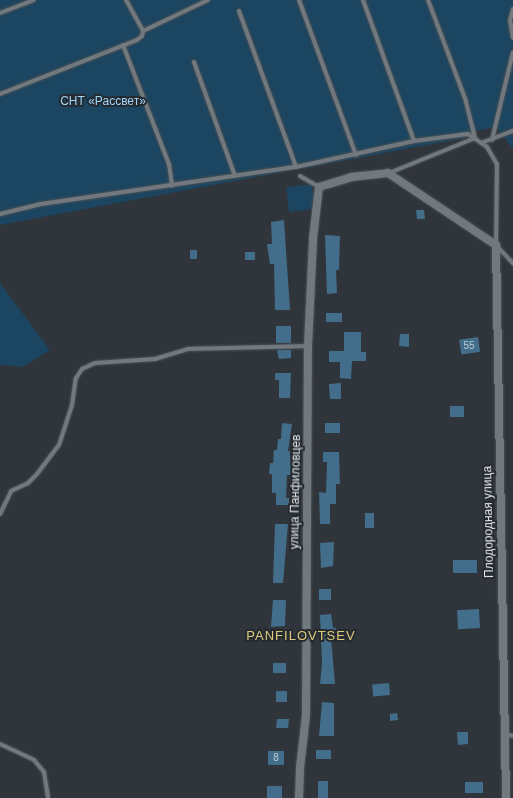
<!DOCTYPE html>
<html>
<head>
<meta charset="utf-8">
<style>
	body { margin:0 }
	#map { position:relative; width:513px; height:798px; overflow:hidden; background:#2f353a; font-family:Arial,sans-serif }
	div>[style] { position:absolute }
	.green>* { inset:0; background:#1b4560; transform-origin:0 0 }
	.building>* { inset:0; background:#436e8b; transform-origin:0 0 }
	.roads { filter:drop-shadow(0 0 1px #4d5256) drop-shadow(0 0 1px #4d5256) }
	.lane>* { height:4px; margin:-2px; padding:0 2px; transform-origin:2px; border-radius:2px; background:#72797e }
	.street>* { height:8px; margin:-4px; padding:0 4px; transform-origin:4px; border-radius:4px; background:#72797e }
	span { translate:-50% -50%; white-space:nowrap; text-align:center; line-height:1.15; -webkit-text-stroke:4px #252b30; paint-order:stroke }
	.number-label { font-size:10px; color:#bccad4 }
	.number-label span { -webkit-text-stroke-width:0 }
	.park-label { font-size:12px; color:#a0d5fc }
	.street-label { font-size:12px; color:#e5e9ec }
	.neighbourhood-label { font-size:13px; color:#decb7d; letter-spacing:1px }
</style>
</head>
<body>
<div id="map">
	<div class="green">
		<div style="clip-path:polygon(0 0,513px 0,513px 149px,496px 127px,477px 131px,470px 137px,0 225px)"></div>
		<div style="left:312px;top:184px;width:25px;height:26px;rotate:83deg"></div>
		<div style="clip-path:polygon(0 283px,50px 350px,23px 367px,0 365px)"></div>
	</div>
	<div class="building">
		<div style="clip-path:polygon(416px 210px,424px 210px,425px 219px,417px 219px)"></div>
		<div style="clip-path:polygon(284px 220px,290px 310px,275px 310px,274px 264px,270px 264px,267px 244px,272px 244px,271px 222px)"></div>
		<div style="clip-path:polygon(325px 235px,340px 236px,339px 270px,336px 270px,337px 293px,327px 294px)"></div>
		<div style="left:190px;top:250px;width:7px;height:9px"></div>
		<div style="left:245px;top:252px;width:10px;height:8px"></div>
		<div style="left:326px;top:313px;width:16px;height:9px"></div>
		<div style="left:291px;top:326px;width:17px;height:15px;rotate:90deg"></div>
		<div style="clip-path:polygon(344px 332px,361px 332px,361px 352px,366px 352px,366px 361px,352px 361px,351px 379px,340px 378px,340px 362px,329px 362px,329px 351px,344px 351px)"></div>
		<div style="clip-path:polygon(400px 334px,409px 334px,409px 347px,399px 346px)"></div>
		<div style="left:478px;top:337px;width:15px;height:19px;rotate:82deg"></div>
		<div style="clip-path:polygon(277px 350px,291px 350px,291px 358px,279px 359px)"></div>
		<div style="clip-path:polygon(275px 373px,291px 373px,290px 398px,279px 398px,279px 380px,275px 380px)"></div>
		<div style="clip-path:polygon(341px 383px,341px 399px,330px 399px,329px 384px)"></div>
		<div style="left:464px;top:406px;width:11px;height:14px;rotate:90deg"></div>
		<div style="clip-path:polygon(282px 423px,292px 424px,288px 451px,290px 451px,291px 475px,287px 475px,286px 498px,289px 498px,289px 505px,276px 505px,276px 493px,272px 493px,272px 474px,269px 474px,270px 463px,273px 463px,274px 450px,277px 450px,278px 439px,281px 439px)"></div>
		<div style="left:325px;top:423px;width:15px;height:10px"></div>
		<div style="clip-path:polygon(323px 452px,339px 452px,340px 484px,336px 484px,336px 504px,330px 504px,330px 524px,320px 524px,319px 492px,326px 493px,327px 462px,323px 462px)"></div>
		<div style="left:365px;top:513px;width:9px;height:15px"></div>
		<div style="clip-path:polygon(275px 524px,288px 524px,283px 583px,273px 583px)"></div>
		<div style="clip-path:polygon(334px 542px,333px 566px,321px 568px,320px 543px)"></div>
		<div style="left:453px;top:560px;width:24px;height:13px"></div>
		<div style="left:319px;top:589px;width:12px;height:11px"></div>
		<div style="clip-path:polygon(273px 600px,286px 600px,285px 626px,271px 627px)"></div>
		<div style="left:479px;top:609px;width:19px;height:22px;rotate:87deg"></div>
		<div style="clip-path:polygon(331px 614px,333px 628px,336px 628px,337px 636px,331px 637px,335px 684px,320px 684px,322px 663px,320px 615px)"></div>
		<div style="left:273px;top:663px;width:13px;height:10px"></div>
		<div style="left:389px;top:683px;width:12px;height:17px;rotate:85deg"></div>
		<div style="left:276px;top:691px;width:11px;height:11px"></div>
		<div style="clip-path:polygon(322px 702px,334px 703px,334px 736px,319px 736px)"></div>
		<div style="clip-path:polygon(397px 713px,398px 720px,390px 721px,390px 714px)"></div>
		<div style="clip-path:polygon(277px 719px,289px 719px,288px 728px,276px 728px)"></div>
		<div style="clip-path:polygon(457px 732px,468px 732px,468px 744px,458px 745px)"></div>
		<div style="left:316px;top:750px;width:15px;height:9px"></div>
		<div style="left:268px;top:751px;width:16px;height:14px"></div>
		<div style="left:318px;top:781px;width:10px;height:17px"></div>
		<div style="left:465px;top:782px;width:18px;height:11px"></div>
		<div style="left:267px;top:786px;width:15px;height:12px"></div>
	</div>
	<div class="roads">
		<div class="lane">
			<div style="left:126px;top:0;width:35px;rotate:61deg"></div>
			<div style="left:299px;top:0;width:165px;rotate:69.8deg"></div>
			<div style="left:363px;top:0;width:150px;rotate:70.1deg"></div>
			<div style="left:513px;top:9px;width:11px;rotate:105deg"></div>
			<div style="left:510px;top:20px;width:18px;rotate:81deg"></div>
			<div style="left:239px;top:11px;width:166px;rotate:69.9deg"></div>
			<div style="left:0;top:13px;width:36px;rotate:-21deg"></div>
			<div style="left:123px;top:45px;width:128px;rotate:68.9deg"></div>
			<div style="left:169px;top:164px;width:22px;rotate:82deg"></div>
			<div style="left:194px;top:62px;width:121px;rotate:70.2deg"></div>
			<div style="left:0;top:94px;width:147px;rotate:-21.5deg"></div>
			<div style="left:137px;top:40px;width:6px;rotate:-39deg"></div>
			<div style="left:142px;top:36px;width:5px;rotate:-79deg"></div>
			<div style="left:143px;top:31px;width:72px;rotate:-25.5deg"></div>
			<div style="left:492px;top:140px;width:90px;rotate:-76.6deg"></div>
			<div style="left:481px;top:143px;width:34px;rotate:-21deg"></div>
			<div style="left:389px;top:173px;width:93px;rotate:-22.1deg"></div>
			<div style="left:475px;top:138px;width:38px;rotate:-104deg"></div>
			<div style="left:466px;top:101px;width:108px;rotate:-110.6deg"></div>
			<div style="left:300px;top:176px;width:22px;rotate:30deg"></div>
			<div style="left:0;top:214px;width:42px;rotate:-13.7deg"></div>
			<div style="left:41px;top:204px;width:258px;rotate:-8.3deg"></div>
			<div style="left:296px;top:167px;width:121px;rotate:-12.4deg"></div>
			<div style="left:414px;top:141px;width:54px;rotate:-7.4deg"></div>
			<div style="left:468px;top:134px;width:23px;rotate:34deg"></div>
			<div style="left:487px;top:147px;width:20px;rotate:60deg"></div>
			<div style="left:497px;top:164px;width:81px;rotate:90.7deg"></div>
			<div style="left:496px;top:245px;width:25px;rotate:47deg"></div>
			<div style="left:0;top:514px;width:25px;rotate:-64deg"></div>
			<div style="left:11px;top:491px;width:19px;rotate:-25deg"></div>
			<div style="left:28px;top:483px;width:13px;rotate:-45deg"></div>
			<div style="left:37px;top:474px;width:36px;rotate:-53deg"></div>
			<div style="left:59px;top:445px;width:42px;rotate:-72deg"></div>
			<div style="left:72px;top:405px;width:27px;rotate:-82deg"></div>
			<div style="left:76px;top:378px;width:11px;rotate:-56deg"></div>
			<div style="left:82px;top:369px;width:14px;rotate:-25deg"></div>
			<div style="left:95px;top:363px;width:60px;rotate:-3.8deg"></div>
			<div style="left:155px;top:359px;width:34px;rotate:-17deg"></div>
			<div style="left:188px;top:349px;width:120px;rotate:-1.4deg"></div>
			<div style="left:505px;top:734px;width:8px;rotate:14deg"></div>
			<div style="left:0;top:744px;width:38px;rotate:25deg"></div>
			<div style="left:34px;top:760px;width:16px;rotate:50deg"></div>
			<div style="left:44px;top:772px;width:26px;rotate:81deg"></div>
		</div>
		<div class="street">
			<div style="left:299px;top:798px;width:30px;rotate:-88deg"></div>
			<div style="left:300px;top:768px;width:53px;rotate:-83.5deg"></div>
			<div style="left:306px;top:715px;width:369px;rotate:-89.7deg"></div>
			<div style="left:308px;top:346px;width:108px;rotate:-87.3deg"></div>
			<div style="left:313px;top:238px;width:51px;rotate:-83.3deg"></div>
			<div style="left:319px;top:187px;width:34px;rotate:-17deg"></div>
			<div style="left:351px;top:177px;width:37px;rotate:-6deg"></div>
			<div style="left:388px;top:173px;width:130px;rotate:33.7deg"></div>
			<div style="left:496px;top:245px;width:553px;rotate:88.96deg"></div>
		</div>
	</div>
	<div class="number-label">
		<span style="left:469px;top:346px">55</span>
		<span style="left:276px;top:758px">8</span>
	</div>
	<div class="park-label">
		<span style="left:103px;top:102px">СНТ «Рассвет»</span>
	</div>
	<div class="street-label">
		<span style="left:296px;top:492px;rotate:-89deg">улица Панфиловцев</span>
		<span style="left:489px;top:522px;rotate:-91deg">Плодородная улица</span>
	</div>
	<div class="neighbourhood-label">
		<span style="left:301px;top:636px">PANFILOVTSEV</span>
	</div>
</div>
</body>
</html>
